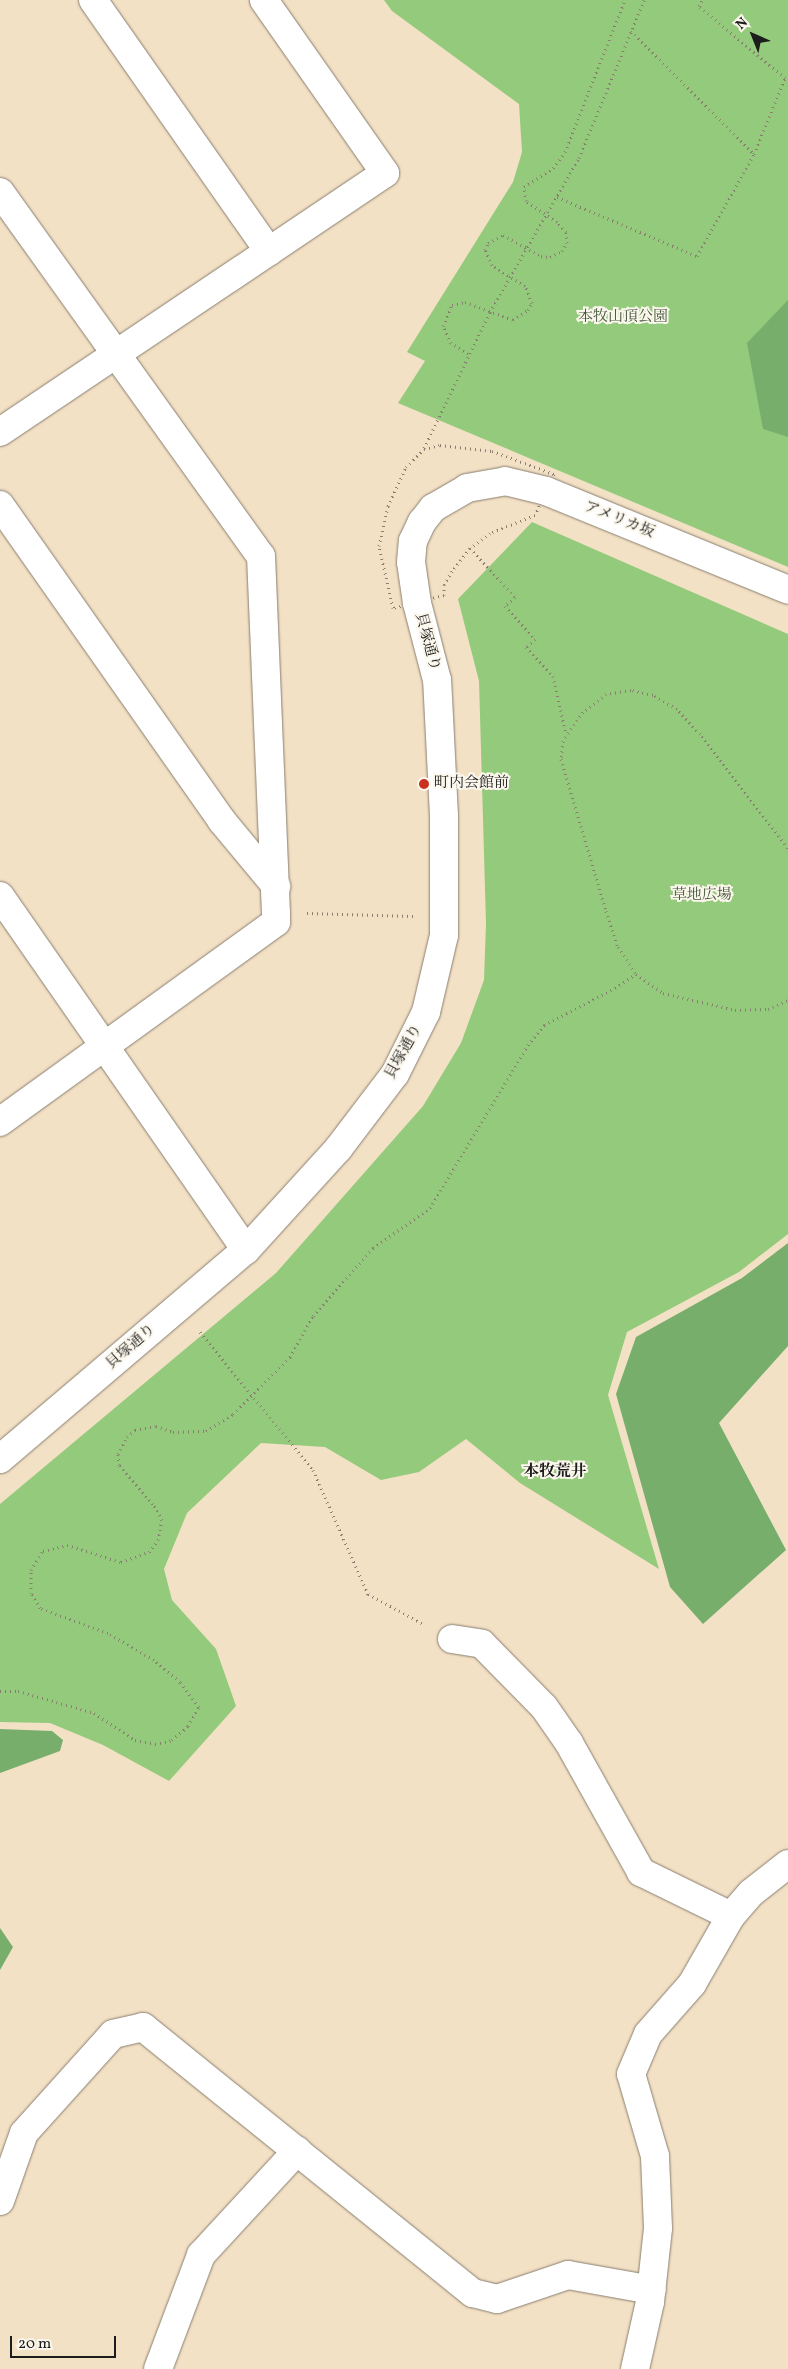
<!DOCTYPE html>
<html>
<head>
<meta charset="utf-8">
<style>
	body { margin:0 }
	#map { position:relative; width:788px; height:2369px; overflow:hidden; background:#f3e1c5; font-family:Vollkorn,"Noto Serif JP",serif }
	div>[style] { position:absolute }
	.green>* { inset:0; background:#94ca7c }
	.forest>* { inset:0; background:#77ae6c }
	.path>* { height:3px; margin-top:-1.5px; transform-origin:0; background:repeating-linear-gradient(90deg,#887e70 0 1px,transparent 0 5px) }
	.roads { filter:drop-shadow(0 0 1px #887e70) drop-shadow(0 0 1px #887e70) }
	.minor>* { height:28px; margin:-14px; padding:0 14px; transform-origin:14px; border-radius:14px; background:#fff }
	.dots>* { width:14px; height:14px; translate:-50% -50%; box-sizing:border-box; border:2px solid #fbf7ec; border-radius:50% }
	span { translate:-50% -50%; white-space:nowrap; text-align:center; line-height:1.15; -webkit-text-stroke:4px #fbf7ec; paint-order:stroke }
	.park-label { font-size:15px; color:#46593e }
	.street-label { font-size:15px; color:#1c1c1c }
	.poi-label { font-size:15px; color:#1c1c1c }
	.left { translate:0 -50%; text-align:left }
	.neighbourhood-label { font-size:16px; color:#1c1c1c; font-weight:700 }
	.north { position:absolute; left:728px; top:10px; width:50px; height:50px; -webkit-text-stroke:4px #fbf7ec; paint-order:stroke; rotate:316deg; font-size:14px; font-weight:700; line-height:20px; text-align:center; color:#1c1c1c }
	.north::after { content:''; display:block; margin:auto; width:18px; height:22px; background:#1c1c1c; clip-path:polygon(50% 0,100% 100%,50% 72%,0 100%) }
	.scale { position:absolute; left:10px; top:2336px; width:106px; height:22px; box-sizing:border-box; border:2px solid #1c1c1c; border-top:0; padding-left:6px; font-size:15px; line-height:18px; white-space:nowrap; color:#1c1c1c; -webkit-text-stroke:4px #fbf7ec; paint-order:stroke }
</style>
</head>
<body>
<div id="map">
	<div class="green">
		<div style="clip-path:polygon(384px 0,788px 0,788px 567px,398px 403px,425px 361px,407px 352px,513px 182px,522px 152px,519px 104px,392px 11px)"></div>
		<div style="clip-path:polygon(532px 522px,788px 634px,788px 1234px,739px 1272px,627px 1332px,608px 1395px,659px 1569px,520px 1483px,466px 1439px,419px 1472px,381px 1480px,325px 1447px,261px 1443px,187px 1513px,164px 1569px,172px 1600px,216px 1649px,236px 1706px,169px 1781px,103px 1745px,50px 1723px,0 1722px,0 1504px,276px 1273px,423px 1106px,461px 1043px,484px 980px,486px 923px,479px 681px,458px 599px)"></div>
	</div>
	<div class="forest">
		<div style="clip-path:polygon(788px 300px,788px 437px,763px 429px,747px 343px)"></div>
		<div style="clip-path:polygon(788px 1243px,788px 1346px,719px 1423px,786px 1550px,703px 1624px,670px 1587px,616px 1394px,636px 1337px,742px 1278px)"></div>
		<div style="clip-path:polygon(0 1729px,52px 1731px,63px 1740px,60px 1751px,0 1773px)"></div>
		<div style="clip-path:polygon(0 1928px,13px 1947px,0 1970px)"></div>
	</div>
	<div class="path">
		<div style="left:631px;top:31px;width:174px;rotate:45deg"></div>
		<div style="left:557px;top:197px;width:152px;rotate:22.9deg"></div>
		<div style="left:697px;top:256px;width:117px;rotate:-60.8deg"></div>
		<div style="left:754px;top:154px;width:82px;rotate:-67.8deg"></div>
		<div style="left:785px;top:78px;width:112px;rotate:-140.1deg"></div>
		<div style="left:699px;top:6px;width:7px;rotate:-63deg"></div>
		<div style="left:468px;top:354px;width:20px;rotate:-147deg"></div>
		<div style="left:451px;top:343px;width:19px;rotate:-115deg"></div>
		<div style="left:443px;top:326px;width:23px;rotate:-67deg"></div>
		<div style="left:452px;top:305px;width:13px;rotate:-13deg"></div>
		<div style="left:465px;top:302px;width:51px;rotate:20.6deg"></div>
		<div style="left:513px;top:320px;width:18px;rotate:-34deg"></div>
		<div style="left:528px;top:310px;width:8px;rotate:-60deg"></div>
		<div style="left:532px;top:303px;width:18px;rotate:-112deg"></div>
		<div style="left:525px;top:286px;width:39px;rotate:-148deg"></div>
		<div style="left:492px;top:265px;width:17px;rotate:-115deg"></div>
		<div style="left:485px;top:250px;width:8px;rotate:-67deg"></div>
		<div style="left:488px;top:243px;width:17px;rotate:-28deg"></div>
		<div style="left:503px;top:235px;width:43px;rotate:28.9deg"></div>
		<div style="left:541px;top:256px;width:9px;rotate:6deg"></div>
		<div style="left:550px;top:257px;width:13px;rotate:-27deg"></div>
		<div style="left:562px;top:251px;width:9px;rotate:-58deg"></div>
		<div style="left:567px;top:243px;width:11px;rotate:-95deg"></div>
		<div style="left:566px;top:232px;width:13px;rotate:-132deg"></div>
		<div style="left:557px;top:222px;width:37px;rotate:-146deg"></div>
		<div style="left:526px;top:201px;width:14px;rotate:-98deg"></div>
		<div style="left:524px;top:187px;width:35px;rotate:-33deg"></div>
		<div style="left:553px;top:168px;width:20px;rotate:-53deg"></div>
		<div style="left:565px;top:152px;width:163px;rotate:-68.5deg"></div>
		<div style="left:440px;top:445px;width:52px;rotate:6.6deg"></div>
		<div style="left:492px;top:451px;width:66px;rotate:20.4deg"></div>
		<div style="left:554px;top:474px;width:45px;rotate:114.9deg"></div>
		<div style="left:535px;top:515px;width:48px;rotate:158.2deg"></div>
		<div style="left:490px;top:533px;width:25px;rotate:143deg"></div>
		<div style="left:470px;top:548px;width:29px;rotate:128deg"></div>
		<div style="left:452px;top:571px;width:16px;rotate:120deg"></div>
		<div style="left:444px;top:585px;width:10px;rotate:90deg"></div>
		<div style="left:444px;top:595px;width:53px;rotate:165.7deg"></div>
		<div style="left:393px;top:608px;width:64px;rotate:-102.7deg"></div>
		<div style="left:379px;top:546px;width:41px;rotate:-77.3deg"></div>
		<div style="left:388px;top:506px;width:43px;rotate:-65.2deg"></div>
		<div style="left:406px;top:467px;width:25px;rotate:-45deg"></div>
		<div style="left:424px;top:449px;width:16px;rotate:-14deg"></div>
		<div style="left:424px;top:448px;width:151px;rotate:-64.1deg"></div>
		<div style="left:490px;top:312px;width:178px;rotate:-60deg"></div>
		<div style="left:579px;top:158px;width:171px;rotate:-67.6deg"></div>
		<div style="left:470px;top:548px;width:67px;rotate:47.4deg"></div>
		<div style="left:515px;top:597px;width:13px;rotate:138deg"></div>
		<div style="left:505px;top:606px;width:45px;rotate:47.7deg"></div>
		<div style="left:535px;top:639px;width:12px;rotate:138deg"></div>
		<div style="left:526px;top:647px;width:40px;rotate:47deg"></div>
		<div style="left:553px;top:676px;width:59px;rotate:77.4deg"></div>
		<div style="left:788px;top:848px;width:144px;rotate:-127.7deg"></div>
		<div style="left:700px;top:734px;width:34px;rotate:-133deg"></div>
		<div style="left:677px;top:709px;width:28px;rotate:-150deg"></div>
		<div style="left:653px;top:695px;width:23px;rotate:-167deg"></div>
		<div style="left:631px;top:690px;width:25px;rotate:171deg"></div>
		<div style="left:606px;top:694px;width:29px;rotate:142deg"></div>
		<div style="left:583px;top:712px;width:35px;rotate:125deg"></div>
		<div style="left:563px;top:741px;width:18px;rotate:96deg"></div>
		<div style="left:561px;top:759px;width:159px;rotate:73.5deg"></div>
		<div style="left:606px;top:911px;width:38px;rotate:72deg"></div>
		<div style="left:618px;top:947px;width:32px;rotate:56deg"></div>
		<div style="left:636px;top:974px;width:33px;rotate:35deg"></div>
		<div style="left:663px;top:993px;width:74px;rotate:13.3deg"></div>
		<div style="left:735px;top:1010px;width:33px;rotate:-2deg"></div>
		<div style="left:768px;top:1009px;width:22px;rotate:-24deg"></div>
		<div style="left:307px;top:913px;width:106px;rotate:1.6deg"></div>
		<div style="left:200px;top:1332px;width:178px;rotate:50.7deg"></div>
		<div style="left:313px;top:1470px;width:136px;rotate:66.1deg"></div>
		<div style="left:368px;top:1594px;width:65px;rotate:28.5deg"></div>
		<div style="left:0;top:1691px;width:18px"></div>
		<div style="left:18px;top:1691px;width:79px;rotate:16.1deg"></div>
		<div style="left:94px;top:1713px;width:49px;rotate:33.4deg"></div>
		<div style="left:135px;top:1740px;width:20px;rotate:11deg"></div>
		<div style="left:155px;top:1744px;width:17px;rotate:-13deg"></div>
		<div style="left:172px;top:1740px;width:21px;rotate:-41deg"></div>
		<div style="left:188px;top:1726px;width:22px;rotate:-60deg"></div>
		<div style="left:199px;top:1707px;width:31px;rotate:-127deg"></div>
		<div style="left:180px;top:1682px;width:34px;rotate:-140deg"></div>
		<div style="left:154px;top:1660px;width:53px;rotate:-149.6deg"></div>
		<div style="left:108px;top:1633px;width:72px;rotate:-159.8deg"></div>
		<div style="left:40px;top:1608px;width:17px;rotate:-121deg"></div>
		<div style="left:31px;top:1593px;width:23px;rotate:-90deg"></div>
		<div style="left:31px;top:1570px;width:22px;rotate:-58deg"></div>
		<div style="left:43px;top:1551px;width:25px;rotate:-14deg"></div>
		<div style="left:67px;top:1545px;width:57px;rotate:17.5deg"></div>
		<div style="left:121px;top:1562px;width:30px;rotate:-20deg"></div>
		<div style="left:149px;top:1552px;width:15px;rotate:-53deg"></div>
		<div style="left:158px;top:1540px;width:20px;rotate:-79deg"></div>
		<div style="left:162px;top:1520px;width:18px;rotate:-119deg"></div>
		<div style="left:153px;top:1504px;width:52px;rotate:-131.1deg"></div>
		<div style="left:119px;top:1465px;width:11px;rotate:-95deg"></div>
		<div style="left:118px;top:1454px;width:19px;rotate:-62deg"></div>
		<div style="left:127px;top:1437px;width:11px;rotate:-41deg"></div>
		<div style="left:135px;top:1430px;width:21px;rotate:-11deg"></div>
		<div style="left:156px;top:1426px;width:18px;rotate:19deg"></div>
		<div style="left:173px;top:1432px;width:33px;rotate:-2deg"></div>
		<div style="left:206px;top:1431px;width:32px;rotate:-32deg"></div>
		<div style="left:233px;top:1414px;width:81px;rotate:-45deg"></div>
		<div style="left:290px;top:1357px;width:47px;rotate:-60.7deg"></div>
		<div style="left:313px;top:1316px;width:91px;rotate:-48.6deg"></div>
		<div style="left:373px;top:1248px;width:70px;rotate:-35.1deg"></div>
		<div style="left:430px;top:1208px;width:190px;rotate:-59deg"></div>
		<div style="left:528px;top:1045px;width:26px;rotate:-51deg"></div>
		<div style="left:544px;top:1025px;width:80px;rotate:-27.5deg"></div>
		<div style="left:615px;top:988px;width:25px;rotate:-34deg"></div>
	</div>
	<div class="roads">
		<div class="minor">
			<div style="left:93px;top:0;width:307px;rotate:55deg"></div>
			<div style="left:0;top:192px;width:448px;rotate:54.4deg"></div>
			<div style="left:261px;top:556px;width:357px;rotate:87.6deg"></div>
			<div style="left:276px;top:913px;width:9px;rotate:90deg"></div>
			<div style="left:276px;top:922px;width:341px;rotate:144.1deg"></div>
			<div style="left:0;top:432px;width:464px;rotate:-33.9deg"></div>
			<div style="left:385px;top:173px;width:211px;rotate:-125deg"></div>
			<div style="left:0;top:505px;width:386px;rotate:54.9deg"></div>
			<div style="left:222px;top:821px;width:85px;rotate:50.3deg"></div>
			<div style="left:0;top:896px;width:431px;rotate:55.2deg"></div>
			<div style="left:0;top:1459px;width:323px;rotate:-40.4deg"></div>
			<div style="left:246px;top:1250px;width:137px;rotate:-47.7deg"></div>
			<div style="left:338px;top:1149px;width:94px;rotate:-52.8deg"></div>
			<div style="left:395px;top:1074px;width:69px;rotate:-63.4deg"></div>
			<div style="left:426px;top:1012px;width:79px;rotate:-76.8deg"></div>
			<div style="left:444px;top:935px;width:119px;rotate:-90deg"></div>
			<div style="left:444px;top:816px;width:136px;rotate:-92.9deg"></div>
			<div style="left:437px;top:680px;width:80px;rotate:-104.6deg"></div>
			<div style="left:417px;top:603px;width:41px;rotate:-98.3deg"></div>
			<div style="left:411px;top:562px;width:21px;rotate:-85deg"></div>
			<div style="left:413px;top:541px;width:21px;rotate:-65deg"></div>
			<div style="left:422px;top:522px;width:18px;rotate:-52deg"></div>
			<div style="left:433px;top:508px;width:39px;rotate:-30deg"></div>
			<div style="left:467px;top:488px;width:39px;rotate:-10deg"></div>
			<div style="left:505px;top:481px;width:42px;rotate:13.7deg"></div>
			<div style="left:546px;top:491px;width:261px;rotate:22.2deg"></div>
			<div style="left:452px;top:1639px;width:30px;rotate:9deg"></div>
			<div style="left:482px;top:1644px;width:88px;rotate:45.5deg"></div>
			<div style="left:544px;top:1707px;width:44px;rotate:55.2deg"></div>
			<div style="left:569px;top:1743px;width:148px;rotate:60.8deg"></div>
			<div style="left:641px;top:1872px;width:100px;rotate:26.1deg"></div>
			<div style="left:0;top:2201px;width:72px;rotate:-70.6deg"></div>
			<div style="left:24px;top:2133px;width:133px;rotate:-48deg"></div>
			<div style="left:113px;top:2034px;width:31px;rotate:-13deg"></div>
			<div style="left:143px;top:2027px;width:424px;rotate:38.9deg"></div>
			<div style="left:473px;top:2293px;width:25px;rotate:14deg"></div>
			<div style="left:497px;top:2299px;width:75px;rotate:-18.7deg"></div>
			<div style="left:568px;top:2275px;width:85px;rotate:10.1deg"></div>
			<div style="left:158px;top:2369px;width:122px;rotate:-69.3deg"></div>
			<div style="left:201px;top:2255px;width:142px;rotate:-47.3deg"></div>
			<div style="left:635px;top:2369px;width:69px;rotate:-77.4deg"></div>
			<div style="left:650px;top:2302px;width:74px;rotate:-83.8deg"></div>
			<div style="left:658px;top:2228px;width:72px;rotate:-92.4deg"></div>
			<div style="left:655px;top:2156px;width:85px;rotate:-106.3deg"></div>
			<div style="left:631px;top:2074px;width:43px;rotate:-67deg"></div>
			<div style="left:648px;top:2034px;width:67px;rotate:-48.7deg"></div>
			<div style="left:692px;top:1984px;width:78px;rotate:-60.2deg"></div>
			<div style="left:731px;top:1916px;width:30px;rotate:-49deg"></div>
			<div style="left:751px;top:1893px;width:47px;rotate:-38.1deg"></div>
		</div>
	</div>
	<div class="dots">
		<div style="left:424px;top:784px;background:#c8321e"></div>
	</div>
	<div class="park-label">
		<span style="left:623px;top:318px">本牧山頂公園</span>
		<span style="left:702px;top:896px">草地広場</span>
	</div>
	<div class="street-label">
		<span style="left:619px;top:520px;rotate:22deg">アメリカ坂</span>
		<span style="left:427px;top:642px;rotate:75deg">貝塚通り</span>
		<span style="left:404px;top:1052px;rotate:-61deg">貝塚通り</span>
		<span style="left:131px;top:1347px;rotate:-41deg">貝塚通り</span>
	</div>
	<div class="poi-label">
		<span class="left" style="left:434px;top:784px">町内会館前</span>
	</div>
	<div class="neighbourhood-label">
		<span style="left:555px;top:1472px">本牧荒井</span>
	</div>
	<div class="north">N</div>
	<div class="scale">20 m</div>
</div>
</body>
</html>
